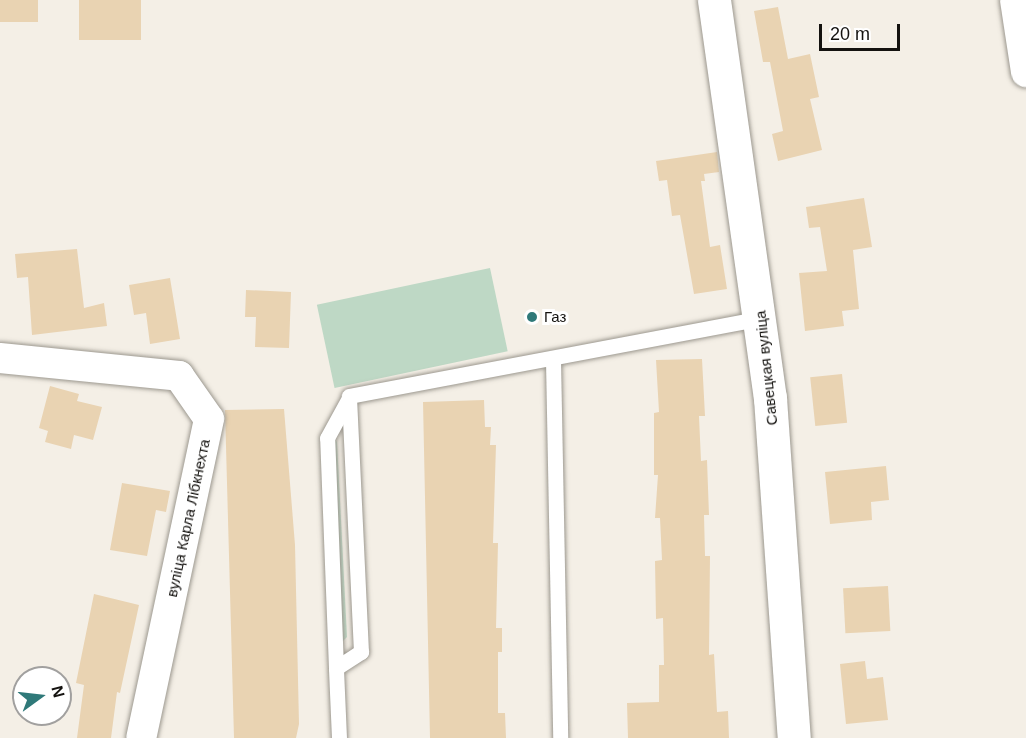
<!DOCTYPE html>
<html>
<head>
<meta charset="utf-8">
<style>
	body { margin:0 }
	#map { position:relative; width:1026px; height:738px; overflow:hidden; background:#f4efe6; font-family:Arial,sans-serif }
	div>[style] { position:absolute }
	.green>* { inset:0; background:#bed8c5; transform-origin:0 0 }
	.building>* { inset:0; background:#e9d3b2; transform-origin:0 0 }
	.roads { filter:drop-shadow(0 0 2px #9c988f) drop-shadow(0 0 2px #9c988f) }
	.service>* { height:15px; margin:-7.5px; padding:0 7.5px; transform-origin:7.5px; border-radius:7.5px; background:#fff }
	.minor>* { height:30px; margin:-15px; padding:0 15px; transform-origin:15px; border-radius:15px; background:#fff }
	.tertiary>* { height:33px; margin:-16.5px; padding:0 16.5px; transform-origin:16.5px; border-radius:16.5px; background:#fff }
	.dots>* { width:16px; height:16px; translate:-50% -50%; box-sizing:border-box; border:3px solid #fff; border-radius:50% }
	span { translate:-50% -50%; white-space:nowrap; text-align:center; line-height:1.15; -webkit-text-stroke:6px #fff; paint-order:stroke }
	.poi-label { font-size:15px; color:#14120f }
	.left { translate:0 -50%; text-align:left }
	.street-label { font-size:15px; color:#14120f }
	.north { position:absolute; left:12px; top:666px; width:60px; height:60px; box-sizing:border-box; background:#fff; border:2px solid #a1a09f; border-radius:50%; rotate:75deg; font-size:16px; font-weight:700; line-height:24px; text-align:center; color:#14120f }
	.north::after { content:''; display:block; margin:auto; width:21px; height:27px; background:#2f7979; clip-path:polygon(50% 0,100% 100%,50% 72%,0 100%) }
	.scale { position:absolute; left:819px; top:24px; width:81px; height:27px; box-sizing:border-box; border:3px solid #14120f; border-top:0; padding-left:8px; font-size:18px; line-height:21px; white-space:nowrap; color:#14120f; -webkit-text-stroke:4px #fff; paint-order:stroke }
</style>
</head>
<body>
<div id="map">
	<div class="green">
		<div style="left:490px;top:268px;width:85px;height:177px;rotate:78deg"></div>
		<div style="clip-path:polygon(333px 437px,337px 442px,347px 637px,343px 641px)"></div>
	</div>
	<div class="building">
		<div style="left:0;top:0;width:38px;height:22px"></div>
		<div style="left:79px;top:0;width:62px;height:40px"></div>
		<div style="clip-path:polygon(778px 7px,788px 59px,810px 54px,819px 97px,810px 99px,822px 150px,778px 161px,772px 134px,783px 131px,770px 62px,763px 62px,754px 11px)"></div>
		<div style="clip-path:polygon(717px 152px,719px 172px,704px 174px,705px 181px,701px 181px,710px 247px,720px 245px,727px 289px,694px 294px,680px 215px,672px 216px,667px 180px,659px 181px,656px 161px)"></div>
		<div style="clip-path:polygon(864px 198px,872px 247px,853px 250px,859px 309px,842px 311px,844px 326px,805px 331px,799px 273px,827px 271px,820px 227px,809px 228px,806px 207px)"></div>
		<div style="clip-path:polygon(77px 249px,84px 308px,104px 303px,107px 326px,32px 335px,28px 277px,17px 278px,15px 254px)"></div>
		<div style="clip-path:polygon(170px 278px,180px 339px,150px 344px,146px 313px,134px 315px,129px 285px)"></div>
		<div style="clip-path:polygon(246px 290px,291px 292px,289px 348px,255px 347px,256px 317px,245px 317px)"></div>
		<div style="clip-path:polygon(702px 359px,705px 416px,699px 416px,701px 461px,707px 460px,709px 515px,704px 515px,705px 556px,710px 556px,709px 655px,714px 654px,717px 712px,728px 711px,729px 738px,628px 738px,627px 703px,659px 702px,659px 665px,664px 665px,663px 618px,656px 619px,655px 561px,662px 560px,660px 518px,655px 518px,658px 475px,654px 475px,654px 413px,659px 412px,656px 360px)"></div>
		<div style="left:842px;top:374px;width:49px;height:32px;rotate:84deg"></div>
		<div style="clip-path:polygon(50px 386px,79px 394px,77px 401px,102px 407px,93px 440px,74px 435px,71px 449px,45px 442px,48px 431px,39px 428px)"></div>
		<div style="clip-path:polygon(484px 400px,485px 427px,491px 427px,490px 445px,496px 445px,493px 543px,498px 543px,496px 628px,502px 628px,502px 652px,498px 652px,498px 713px,505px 713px,506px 738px,430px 738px,423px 402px)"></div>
		<div style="clip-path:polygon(284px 409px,295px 545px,299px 724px,296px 738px,234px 738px,225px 410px)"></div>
		<div style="clip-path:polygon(886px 466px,889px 500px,871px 502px,872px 520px,830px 524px,825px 472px)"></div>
		<div style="clip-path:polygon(122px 483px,170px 491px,166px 512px,156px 510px,147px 556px,110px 550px)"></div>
		<div style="left:888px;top:586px;width:45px;height:45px;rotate:87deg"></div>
		<div style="clip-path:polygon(94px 594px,139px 605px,120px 693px,117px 692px,111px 738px,77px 738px,84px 685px,76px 683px)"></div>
		<div style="clip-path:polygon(865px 661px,867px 679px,883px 677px,888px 720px,846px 724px,840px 664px)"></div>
	</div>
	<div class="roads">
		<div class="service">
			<div style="left:553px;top:360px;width:378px;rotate:88.9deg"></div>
			<div style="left:336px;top:668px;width:230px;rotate:-92.2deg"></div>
			<div style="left:327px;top:438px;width:46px;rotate:-61.2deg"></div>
			<div style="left:339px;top:738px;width:70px;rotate:-92.5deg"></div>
			<div style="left:336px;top:668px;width:30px;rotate:-33deg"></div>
			<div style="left:361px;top:652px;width:256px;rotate:-92.7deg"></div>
			<div style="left:349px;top:396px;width:419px;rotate:-10.7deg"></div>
		</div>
		<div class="minor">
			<div style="left:1015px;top:0;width:73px;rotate:81.3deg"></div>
			<div style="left:0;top:358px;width:180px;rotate:5.7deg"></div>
			<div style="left:179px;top:376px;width:52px;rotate:55.1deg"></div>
			<div style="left:209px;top:419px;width:326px;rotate:102deg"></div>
		</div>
		<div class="tertiary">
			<div style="left:714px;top:0;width:402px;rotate:82deg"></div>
			<div style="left:770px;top:398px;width:341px;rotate:86deg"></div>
		</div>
	</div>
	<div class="dots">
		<div style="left:532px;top:317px;background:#2f7979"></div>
	</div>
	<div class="poi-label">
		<span class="left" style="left:544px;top:317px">Газ</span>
	</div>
	<div class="street-label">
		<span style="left:766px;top:368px;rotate:-96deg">Савецкая вуліца</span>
		<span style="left:188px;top:518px;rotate:-78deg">вуліца Карла Лібкнехта</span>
	</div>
	<div class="north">N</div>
	<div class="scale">20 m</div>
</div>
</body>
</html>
